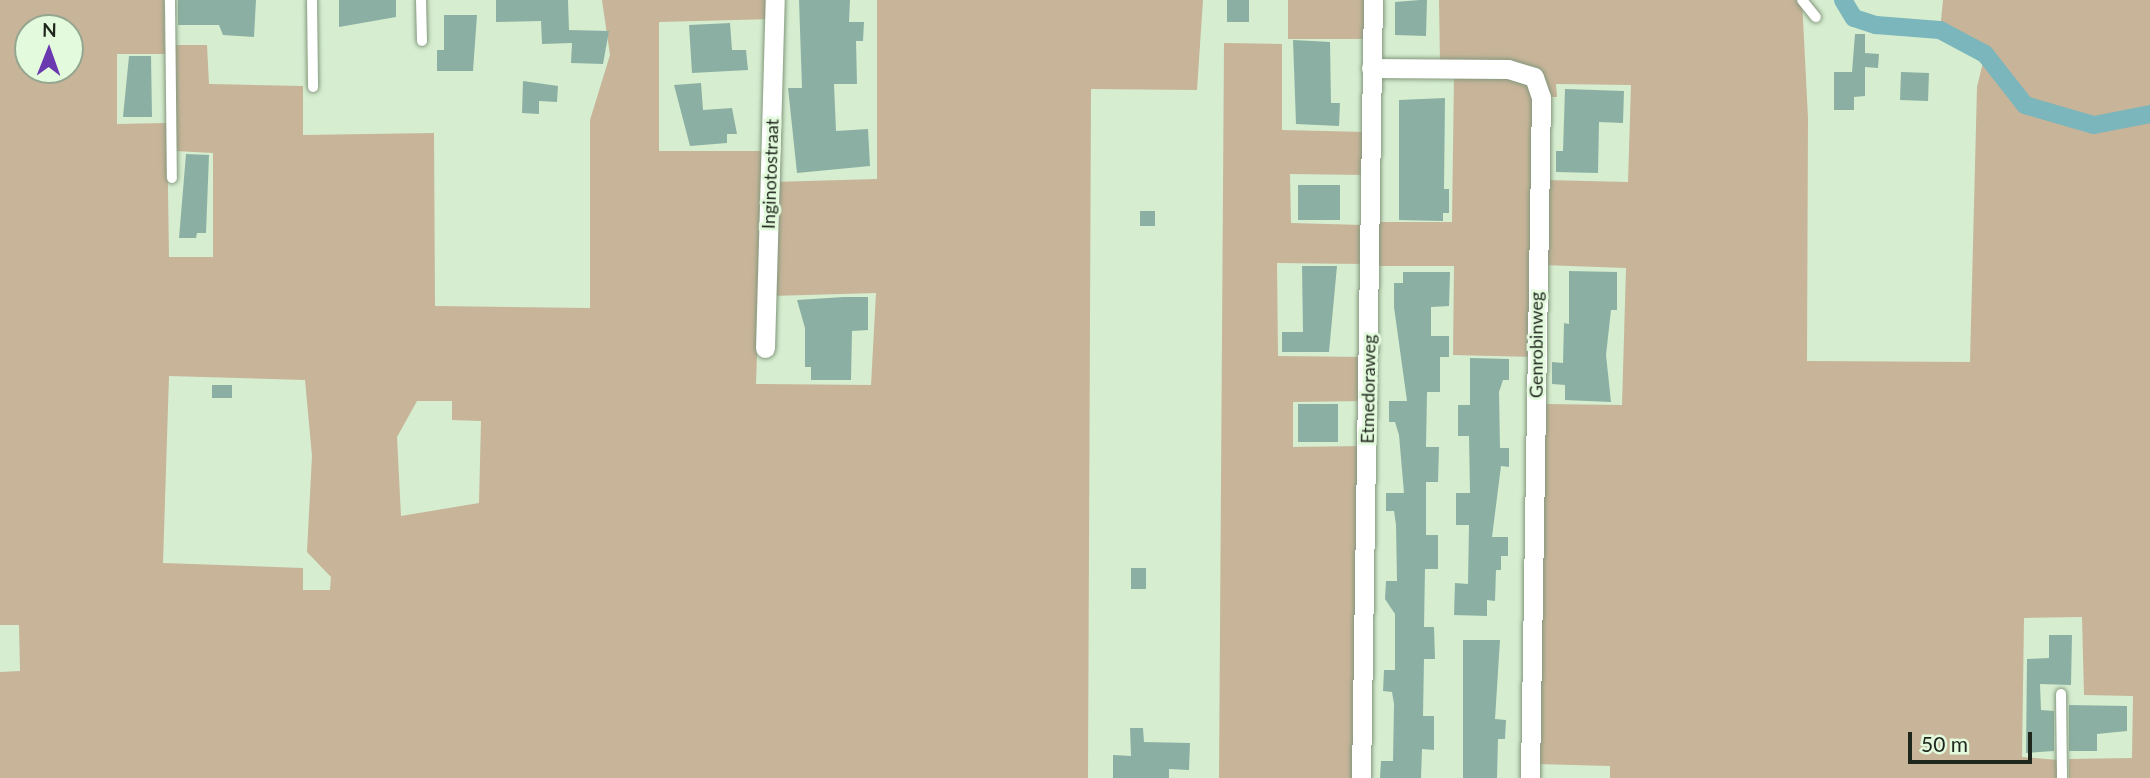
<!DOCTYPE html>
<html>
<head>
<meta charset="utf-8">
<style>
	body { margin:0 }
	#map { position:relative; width:2150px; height:778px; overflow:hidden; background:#d6edd0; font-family:Lato,sans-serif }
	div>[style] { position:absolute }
	.green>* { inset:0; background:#c7b499; transform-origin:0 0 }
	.canal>* { height:18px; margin:-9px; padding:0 9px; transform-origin:9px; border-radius:9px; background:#7ab6bb }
	.building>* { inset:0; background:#8bb0a3; transform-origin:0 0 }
	.roads { filter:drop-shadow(0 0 2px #82977c) drop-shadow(0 0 2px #82977c) }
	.lane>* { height:10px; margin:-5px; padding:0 5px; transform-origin:5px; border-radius:5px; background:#fff }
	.street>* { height:19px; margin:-9.5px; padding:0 9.5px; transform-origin:9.5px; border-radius:9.5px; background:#fff }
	span { translate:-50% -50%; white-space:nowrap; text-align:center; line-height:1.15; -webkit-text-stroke:6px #e3fadd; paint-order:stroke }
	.street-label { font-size:18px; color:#1f271c }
	.north { position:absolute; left:14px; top:14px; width:70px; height:70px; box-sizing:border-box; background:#e3fadd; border:2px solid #95a690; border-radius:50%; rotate:1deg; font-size:19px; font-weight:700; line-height:28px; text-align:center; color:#1f271c }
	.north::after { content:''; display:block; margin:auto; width:24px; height:32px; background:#6a39b0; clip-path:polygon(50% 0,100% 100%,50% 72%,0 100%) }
	.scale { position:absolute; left:1908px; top:732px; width:124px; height:32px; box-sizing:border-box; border:4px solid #1f271c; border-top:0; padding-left:9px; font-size:21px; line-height:24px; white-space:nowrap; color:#1f271c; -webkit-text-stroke:5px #e3fadd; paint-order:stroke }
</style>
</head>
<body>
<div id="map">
	<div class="green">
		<div style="clip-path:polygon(evenodd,0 0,164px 0,165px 54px,117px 54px,117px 124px,167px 123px,169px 257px,213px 257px,213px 153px,176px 151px,174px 45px,207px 45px,209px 84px,303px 86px,303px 135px,434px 133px,435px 306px,590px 308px,590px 120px,610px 55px,602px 0,770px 0,769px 19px,659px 22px,659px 151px,764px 151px,756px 384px,871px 385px,876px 293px,771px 296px,773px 182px,877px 179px,877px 0,1203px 0,1197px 90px,1091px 89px,1088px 778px,0 778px,0 672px,20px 671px,19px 625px,0 625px,0 0,28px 28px,70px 28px,70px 70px,28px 70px,28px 28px,0 0,169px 376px,305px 380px,312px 456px,307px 552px,331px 577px,330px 590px,303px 590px,303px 568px,163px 563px,169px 376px,0 0,417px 401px,452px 401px,452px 420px,481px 421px,479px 503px,401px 516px,397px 437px,417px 401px)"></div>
		<div style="left:1288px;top:0;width:79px;height:39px"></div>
		<div style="clip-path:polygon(1439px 0,1802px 0,1808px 118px,1807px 361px,1970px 362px,1977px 87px,1985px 54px,1940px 30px,1943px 0,2150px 0,2150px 778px,2069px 778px,2069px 759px,2132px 758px,2133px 696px,2084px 695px,2082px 617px,2024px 618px,2022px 757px,2058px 760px,2058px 778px,1610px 778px,1610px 766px,1536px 764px,1543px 404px,1622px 405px,1626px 268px,1543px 265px,1546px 180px,1628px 182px,1631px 85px,1556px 84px,1557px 97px,1545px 97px,1538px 76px,1440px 64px)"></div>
		<div style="clip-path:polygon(1224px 43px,1282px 44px,1282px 130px,1366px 132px,1365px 175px,1290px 174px,1291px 223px,1363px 225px,1363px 264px,1277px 263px,1278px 356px,1364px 357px,1363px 401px,1293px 402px,1293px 447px,1362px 446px,1356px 778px,1219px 778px)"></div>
		<div style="clip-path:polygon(1454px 74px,1510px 75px,1528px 84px,1537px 101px,1532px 357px,1453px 355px,1454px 266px,1373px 266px,1374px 222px,1452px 222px)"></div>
	</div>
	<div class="canal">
		<div style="left:1843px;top:0;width:21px;rotate:59deg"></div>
		<div style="left:1854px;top:18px;width:23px;rotate:18deg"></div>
		<div style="left:1876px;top:25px;width:64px;rotate:4.5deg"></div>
		<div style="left:1940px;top:30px;width:51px;rotate:28.1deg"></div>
		<div style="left:1985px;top:54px;width:65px;rotate:51.9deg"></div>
		<div style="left:2025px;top:105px;width:72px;rotate:16.2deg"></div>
		<div style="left:2094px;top:125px;width:57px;rotate:-11.1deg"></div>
	</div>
	<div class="building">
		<div style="clip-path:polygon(178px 0,256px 0,254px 37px,223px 35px,219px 25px,178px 25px)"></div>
		<div style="clip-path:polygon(339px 0,396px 0,396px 17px,339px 27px)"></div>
		<div style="clip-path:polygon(496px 0,568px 0,569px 30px,609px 31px,603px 64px,571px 63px,572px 43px,542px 44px,541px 21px,496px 22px)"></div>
		<div style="clip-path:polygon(799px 0,850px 0,849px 22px,864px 22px,863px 41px,856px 41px,857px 84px,834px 84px,836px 131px,868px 129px,870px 166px,797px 173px,788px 88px,802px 88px)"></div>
		<div style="left:1227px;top:0;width:22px;height:22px"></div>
		<div style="clip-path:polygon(1420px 0,1427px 0,1426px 36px,1395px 35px,1395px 2px)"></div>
		<div style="clip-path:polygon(444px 15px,477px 15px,473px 71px,437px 71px,437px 50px,444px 50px)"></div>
		<div style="clip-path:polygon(730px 23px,732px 50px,746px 50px,748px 70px,692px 73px,689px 25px)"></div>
		<div style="clip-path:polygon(1855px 34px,1865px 34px,1865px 53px,1879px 54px,1878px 68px,1865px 67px,1865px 96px,1854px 97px,1854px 110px,1834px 110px,1834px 72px,1852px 72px)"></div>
		<div style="clip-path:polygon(1293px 40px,1330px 42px,1331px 103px,1340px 103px,1339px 126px,1296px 124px)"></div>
		<div style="clip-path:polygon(129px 56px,151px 56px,152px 117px,123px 117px)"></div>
		<div style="left:1901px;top:72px;width:28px;height:28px;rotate:2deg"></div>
		<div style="clip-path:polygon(523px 81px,558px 86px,557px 102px,539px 101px,539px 114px,522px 113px)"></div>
		<div style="clip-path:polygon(701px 83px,703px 110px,732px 108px,737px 134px,727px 134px,727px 143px,690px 146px,674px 85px)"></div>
		<div style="clip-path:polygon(1565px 89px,1624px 91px,1623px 123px,1599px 122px,1598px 173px,1556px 172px,1556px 151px,1563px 151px)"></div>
		<div style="clip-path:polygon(1445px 98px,1444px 189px,1449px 189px,1449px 213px,1443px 213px,1443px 221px,1399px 220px,1399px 100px)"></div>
		<div style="clip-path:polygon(186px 154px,209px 155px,206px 233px,197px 233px,196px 238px,179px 238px)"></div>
		<div style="left:1298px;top:185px;width:42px;height:35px"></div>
		<div style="left:1140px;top:211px;width:15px;height:15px"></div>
		<div style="clip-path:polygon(1302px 266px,1337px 266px,1329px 352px,1282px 352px,1282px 332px,1303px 332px)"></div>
		<div style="clip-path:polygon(1569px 271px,1617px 272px,1617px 310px,1611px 310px,1606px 355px,1611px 402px,1565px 400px,1565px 385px,1552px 384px,1552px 362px,1563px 363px,1564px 323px,1569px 324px)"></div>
		<div style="clip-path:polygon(1403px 272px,1450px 272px,1449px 306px,1431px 307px,1431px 336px,1449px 336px,1449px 357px,1440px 357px,1440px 392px,1427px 392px,1426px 447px,1439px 447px,1438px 482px,1426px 482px,1426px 535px,1438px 535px,1438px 569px,1425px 569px,1424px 627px,1434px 627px,1435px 659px,1424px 659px,1423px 716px,1434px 716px,1434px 750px,1422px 749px,1421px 778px,1380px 778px,1381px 761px,1393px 761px,1394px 704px,1392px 692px,1383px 691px,1384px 670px,1395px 670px,1395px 614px,1385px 599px,1386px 581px,1397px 581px,1396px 525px,1394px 511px,1386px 511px,1386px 493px,1404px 493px,1399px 435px,1395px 422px,1389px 422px,1389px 401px,1407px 401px,1394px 307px,1394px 283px,1403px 283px)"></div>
		<div style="clip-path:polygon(844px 297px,868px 297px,868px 330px,852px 331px,851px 380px,811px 380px,811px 367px,805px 367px,805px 328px,797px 300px)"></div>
		<div style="clip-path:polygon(1470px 358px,1509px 359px,1509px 380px,1503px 380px,1499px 392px,1500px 448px,1509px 448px,1509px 467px,1501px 466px,1492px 537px,1508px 537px,1508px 556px,1501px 556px,1501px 570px,1496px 570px,1495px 601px,1487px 600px,1487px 616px,1454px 615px,1455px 583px,1468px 584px,1469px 525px,1456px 525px,1456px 493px,1470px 493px,1469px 436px,1458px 436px,1458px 405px,1470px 405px)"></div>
		<div style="left:212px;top:385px;width:20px;height:13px"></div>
		<div style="left:1338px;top:404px;width:38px;height:40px;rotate:90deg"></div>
		<div style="left:1131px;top:568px;width:15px;height:21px"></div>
		<div style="clip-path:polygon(2049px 635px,2072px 635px,2071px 685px,2040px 684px,2041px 710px,2054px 711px,2054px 751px,2026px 753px,2027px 659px,2049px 658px)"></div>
		<div style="clip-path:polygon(1463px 640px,1500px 640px,1495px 719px,1506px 720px,1505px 739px,1498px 739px,1497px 778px,1463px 778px)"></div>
		<div style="clip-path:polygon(2069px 705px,2127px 706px,2127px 731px,2097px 734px,2097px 751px,2069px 751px)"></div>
		<div style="clip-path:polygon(1130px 728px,1143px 728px,1144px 742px,1190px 743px,1189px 770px,1169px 769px,1169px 778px,1113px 778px,1113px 755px,1131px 756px)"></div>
	</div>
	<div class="roads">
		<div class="lane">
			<div style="left:170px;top:0;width:178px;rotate:89.4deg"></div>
			<div style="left:312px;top:0;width:87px;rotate:89.3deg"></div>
			<div style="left:421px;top:0;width:41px;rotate:88.6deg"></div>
			<div style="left:1802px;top:0;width:22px;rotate:51deg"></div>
			<div style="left:2061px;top:694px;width:84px;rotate:89.3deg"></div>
		</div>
		<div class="street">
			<div style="left:1371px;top:68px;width:137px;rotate:0.4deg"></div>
			<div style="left:1508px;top:69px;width:27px;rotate:17deg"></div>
			<div style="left:1534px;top:77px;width:21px;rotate:71deg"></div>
			<div style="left:1541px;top:97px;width:681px;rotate:90.93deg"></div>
			<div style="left:765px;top:348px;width:348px;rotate:-88.4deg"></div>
			<div style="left:1361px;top:778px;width:778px;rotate:-89.12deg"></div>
		</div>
	</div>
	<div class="street-label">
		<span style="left:770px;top:174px;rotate:-88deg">Inginotostraat</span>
		<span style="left:1536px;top:345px;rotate:-90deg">Genrobinweg</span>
		<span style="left:1368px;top:389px;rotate:-89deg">Etmedoraweg</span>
	</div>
	<div class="north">N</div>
	<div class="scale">50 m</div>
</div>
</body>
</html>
